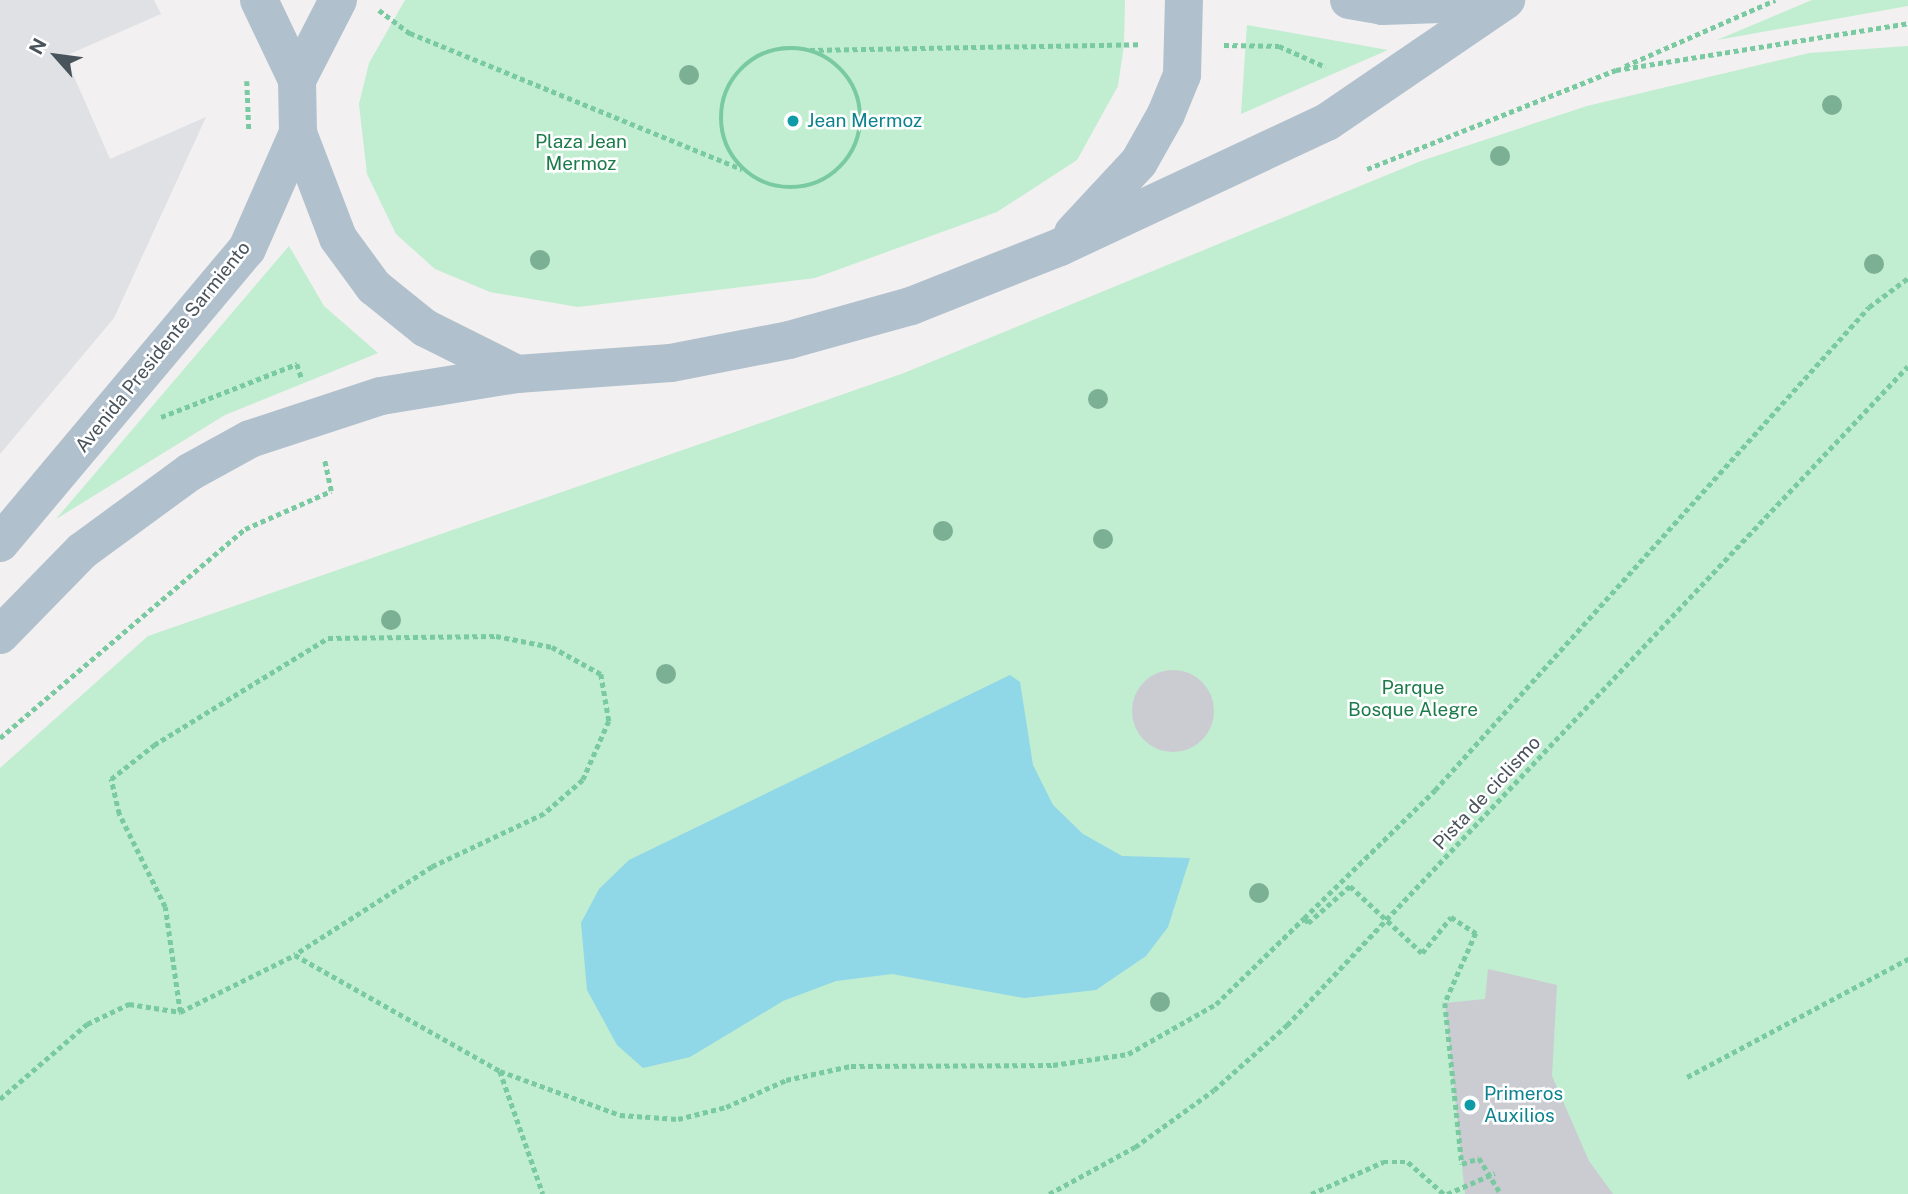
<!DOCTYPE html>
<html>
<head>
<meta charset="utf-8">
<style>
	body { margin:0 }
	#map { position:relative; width:1908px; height:1194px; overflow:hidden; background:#f2f0f0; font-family:"Public Sans",sans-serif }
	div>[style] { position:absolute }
	.airport>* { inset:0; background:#dfe1e4 }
	.green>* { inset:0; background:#c1edd1 }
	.water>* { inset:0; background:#90d7e8 }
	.building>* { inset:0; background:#caccd2 }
	.round { border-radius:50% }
	.path>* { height:4.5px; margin-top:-2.25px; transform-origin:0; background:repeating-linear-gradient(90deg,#7acaa1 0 5px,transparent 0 8.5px) }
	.path>.ring { margin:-2.25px; padding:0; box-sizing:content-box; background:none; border:4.5px solid #7acaa1; border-radius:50% }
	.major>* { height:38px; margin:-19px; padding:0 19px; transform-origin:19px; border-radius:19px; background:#b1c0cd }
	.path-bridge>* { height:4.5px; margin-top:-2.25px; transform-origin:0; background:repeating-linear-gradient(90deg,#7acaa1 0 5px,transparent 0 8.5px) }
	.trees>* { width:20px; height:20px; margin:-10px; border-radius:50%; background:#7cb095 }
	.dots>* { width:19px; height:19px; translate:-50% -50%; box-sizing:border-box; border:4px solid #fff; border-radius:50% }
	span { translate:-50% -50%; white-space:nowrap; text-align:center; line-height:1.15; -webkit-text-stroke:5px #fff; paint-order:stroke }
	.culture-label { font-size:19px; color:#0d838f }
	.left { translate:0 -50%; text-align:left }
	.park-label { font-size:19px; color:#1c7b4a }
	.street-label { font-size:19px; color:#49535c }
	.north { position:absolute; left:21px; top:21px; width:70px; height:70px; -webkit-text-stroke:5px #fff; paint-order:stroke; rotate:298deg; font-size:19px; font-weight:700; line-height:28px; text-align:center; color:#49535c }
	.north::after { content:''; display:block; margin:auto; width:24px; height:32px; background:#49535c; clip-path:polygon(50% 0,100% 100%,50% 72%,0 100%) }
</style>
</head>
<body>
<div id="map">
	<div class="airport">
		<div style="clip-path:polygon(0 0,154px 0,161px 14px,65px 56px,110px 159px,206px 117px,114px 318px,0 454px)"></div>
	</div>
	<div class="green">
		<div style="clip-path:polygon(405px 0,1125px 0,1124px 45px,1118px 86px,1077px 160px,997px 212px,815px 278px,578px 307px,490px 292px,435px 269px,396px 234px,367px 174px,359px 104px,369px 63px)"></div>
		<div style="clip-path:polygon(1812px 0,1908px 0,1908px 6px,1717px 40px)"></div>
		<div style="clip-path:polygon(1247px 25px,1388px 50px,1241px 114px)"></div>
		<div style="clip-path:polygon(1908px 46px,1908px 1194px,0 1194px,0 768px,148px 636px,904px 373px,1421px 161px,1587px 106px,1809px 53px)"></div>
		<div style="clip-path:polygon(289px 246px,324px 306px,378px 353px,225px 415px,56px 519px)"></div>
	</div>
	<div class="water">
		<div style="clip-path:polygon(1010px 675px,1020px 682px,1033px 765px,1053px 805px,1083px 834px,1122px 856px,1190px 858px,1168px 927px,1146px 956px,1096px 990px,1024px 998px,892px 974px,836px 981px,783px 1001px,690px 1057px,643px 1068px,617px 1045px,587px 990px,581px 923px,599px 889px,629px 860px)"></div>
	</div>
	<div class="building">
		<div class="round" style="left:1132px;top:670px;width:82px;height:82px"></div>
		<div style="clip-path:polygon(1488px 969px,1557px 985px,1552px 1076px,1589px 1161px,1613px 1194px,1465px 1194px,1445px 1003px,1485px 999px)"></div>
	</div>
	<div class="path">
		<div style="left:379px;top:10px;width:39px;rotate:37deg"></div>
		<div style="left:410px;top:33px;width:359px;rotate:22.3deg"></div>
		<div style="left:1224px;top:45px;width:55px;rotate:1deg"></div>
		<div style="left:1279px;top:46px;width:51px;rotate:24.1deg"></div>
		<div class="ring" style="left:721px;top:48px;width:135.5px;height:135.5px"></div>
		<div style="left:810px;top:50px;width:331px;rotate:-1deg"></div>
		<div style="left:1625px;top:66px;width:164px;rotate:-23.7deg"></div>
		<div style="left:247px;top:81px;width:50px;rotate:87.7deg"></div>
		<div style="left:1367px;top:169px;width:268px;rotate:-21.7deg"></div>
		<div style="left:1616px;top:70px;width:296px;rotate:-9.1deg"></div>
		<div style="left:161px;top:417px;width:146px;rotate:-21.3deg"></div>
		<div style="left:297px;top:364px;width:16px;rotate:72deg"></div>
		<div style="left:0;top:738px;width:322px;rotate:-40.5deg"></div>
		<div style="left:245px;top:529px;width:94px;rotate:-23.8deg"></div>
		<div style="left:331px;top:491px;width:34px;rotate:-102deg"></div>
		<div style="left:1451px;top:917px;width:30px;rotate:33deg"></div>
		<div style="left:1476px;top:933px;width:77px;rotate:113.9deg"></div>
		<div style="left:1445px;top:1003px;width:162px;rotate:84deg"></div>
		<div style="left:1462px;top:1164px;width:18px;rotate:-19deg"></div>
		<div style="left:1479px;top:1158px;width:42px;rotate:58.6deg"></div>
		<div style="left:1308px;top:923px;width:6px;rotate:-129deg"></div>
		<div style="left:1304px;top:918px;width:183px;rotate:-44.3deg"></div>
		<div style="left:1435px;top:790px;width:649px;rotate:-48.06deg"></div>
		<div style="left:1869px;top:307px;width:49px;rotate:-36.6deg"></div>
		<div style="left:180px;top:1012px;width:106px;rotate:-98.1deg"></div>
		<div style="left:165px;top:907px;width:104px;rotate:-116.3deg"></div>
		<div style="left:119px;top:814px;width:36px;rotate:-103deg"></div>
		<div style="left:111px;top:779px;width:55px;rotate:-38.3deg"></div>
		<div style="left:154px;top:745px;width:204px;rotate:-31.6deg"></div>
		<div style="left:328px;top:638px;width:168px;rotate:-0.7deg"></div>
		<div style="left:496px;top:636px;width:57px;rotate:11.1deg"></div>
		<div style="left:552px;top:647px;width:56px;rotate:28.9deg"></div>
		<div style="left:601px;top:674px;width:48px;rotate:80.3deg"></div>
		<div style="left:609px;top:721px;width:64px;rotate:113.8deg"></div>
		<div style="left:583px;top:780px;width:52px;rotate:138.9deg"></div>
		<div style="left:544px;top:814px;width:124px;rotate:154.7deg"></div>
		<div style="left:432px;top:867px;width:163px;rotate:147.3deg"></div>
		<div style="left:500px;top:1071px;width:128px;rotate:20.1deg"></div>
		<div style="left:620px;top:1115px;width:58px;rotate:3.9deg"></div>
		<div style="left:678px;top:1119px;width:49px;rotate:-14deg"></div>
		<div style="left:726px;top:1107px;width:66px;rotate:-24.2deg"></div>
		<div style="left:786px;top:1080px;width:66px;rotate:-12.2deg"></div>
		<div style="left:851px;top:1066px;width:202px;rotate:-0.3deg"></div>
		<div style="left:1053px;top:1065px;width:76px;rotate:-8.3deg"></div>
		<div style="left:1128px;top:1054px;width:101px;rotate:-29.6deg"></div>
		<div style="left:1216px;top:1004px;width:123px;rotate:-44.3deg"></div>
		<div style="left:1687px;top:1077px;width:251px;rotate:-28.1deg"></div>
		<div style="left:0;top:1099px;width:115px;rotate:-40.8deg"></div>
		<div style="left:87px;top:1024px;width:47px;rotate:-25.5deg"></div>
		<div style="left:129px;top:1004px;width:52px;rotate:8.9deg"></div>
		<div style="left:180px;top:1012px;width:128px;rotate:-26.4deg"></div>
		<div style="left:295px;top:955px;width:236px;rotate:29.5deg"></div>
		<div style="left:500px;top:1071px;width:130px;rotate:70.7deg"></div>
		<div style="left:1049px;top:1194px;width:98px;rotate:-28.7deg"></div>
		<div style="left:1135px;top:1147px;width:97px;rotate:-35.8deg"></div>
		<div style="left:1214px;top:1090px;width:98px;rotate:-41.7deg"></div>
		<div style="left:1287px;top:1025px;width:905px;rotate:-46.7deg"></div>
		<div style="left:1311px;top:1194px;width:79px;rotate:-24deg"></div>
		<div style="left:1383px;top:1162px;width:25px"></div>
		<div style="left:1408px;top:1162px;width:48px;rotate:41.6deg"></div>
		<div style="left:1447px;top:1194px;width:52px;rotate:-23.6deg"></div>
	</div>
	<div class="major">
		<div style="left:259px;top:0;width:89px;rotate:64.6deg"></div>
		<div style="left:338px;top:0;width:90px;rotate:117.1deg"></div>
		<div style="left:297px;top:80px;width:53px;rotate:88.9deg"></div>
		<div style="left:298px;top:133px;width:112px;rotate:69.1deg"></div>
		<div style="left:338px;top:238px;width:61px;rotate:53.7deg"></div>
		<div style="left:374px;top:287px;width:65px;rotate:38.8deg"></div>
		<div style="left:425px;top:328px;width:103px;rotate:26.6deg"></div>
		<div style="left:1349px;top:0;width:34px;rotate:10deg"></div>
		<div style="left:1382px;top:6px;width:118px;rotate:-1.9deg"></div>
		<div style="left:1073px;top:233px;width:97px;rotate:-47.1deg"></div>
		<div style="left:1139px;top:162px;width:55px;rotate:-60.6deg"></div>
		<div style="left:1166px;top:114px;width:42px;rotate:-67.7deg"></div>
		<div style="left:1182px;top:75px;width:75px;rotate:-88.5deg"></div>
		<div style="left:0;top:543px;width:384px;rotate:-50deg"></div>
		<div style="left:247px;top:249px;width:127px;rotate:-66.3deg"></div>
		<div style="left:0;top:635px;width:117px;rotate:-45.7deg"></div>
		<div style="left:82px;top:551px;width:134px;rotate:-36.2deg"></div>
		<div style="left:190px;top:472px;width:68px;rotate:-28.8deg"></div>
		<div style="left:250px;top:439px;width:138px;rotate:-18.2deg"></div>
		<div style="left:381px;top:396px;width:138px;rotate:-9.2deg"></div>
		<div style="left:517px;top:374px;width:154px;rotate:-4.1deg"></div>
		<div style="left:671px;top:363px;width:120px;rotate:-11deg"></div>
		<div style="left:789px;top:340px;width:127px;rotate:-15.6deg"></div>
		<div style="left:911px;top:306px;width:160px;rotate:-21.6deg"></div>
		<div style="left:1060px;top:247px;width:295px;rotate:-25.1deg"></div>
		<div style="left:1327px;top:122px;width:217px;rotate:-34.3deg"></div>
	</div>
	<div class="path-bridge">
		<div style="left:1308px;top:923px;width:56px;rotate:-41.4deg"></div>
		<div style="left:1350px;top:886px;width:98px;rotate:42.9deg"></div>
		<div style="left:1422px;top:953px;width:46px;rotate:-51.1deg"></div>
	</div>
	<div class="trees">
		<div style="left:689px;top:75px"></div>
		<div style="left:1832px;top:105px"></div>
		<div style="left:1500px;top:156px"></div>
		<div style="left:540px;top:260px"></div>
		<div style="left:1874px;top:264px"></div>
		<div style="left:1098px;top:399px"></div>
		<div style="left:943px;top:531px"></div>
		<div style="left:1103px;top:539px"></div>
		<div style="left:391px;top:620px"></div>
		<div style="left:666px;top:674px"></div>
		<div style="left:1259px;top:893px"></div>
		<div style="left:1160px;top:1002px"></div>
	</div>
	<div class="dots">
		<div style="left:793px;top:121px;background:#0f9aa8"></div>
		<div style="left:1470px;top:1105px;background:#0f9aa8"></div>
	</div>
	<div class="culture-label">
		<span class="left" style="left:807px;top:121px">Jean Mermoz</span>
		<span class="left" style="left:1484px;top:1105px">Primeros<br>Auxilios</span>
	</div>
	<div class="park-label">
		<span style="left:581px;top:153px">Plaza Jean<br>Mermoz</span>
		<span style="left:1413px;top:699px">Parque<br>Bosque Alegre</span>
	</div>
	<div class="street-label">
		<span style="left:163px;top:347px;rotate:-51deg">Avenida Presidente Sarmiento</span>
		<span style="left:1487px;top:793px;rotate:-47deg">Pista de ciclismo</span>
	</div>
	<div class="north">N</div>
</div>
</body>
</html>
